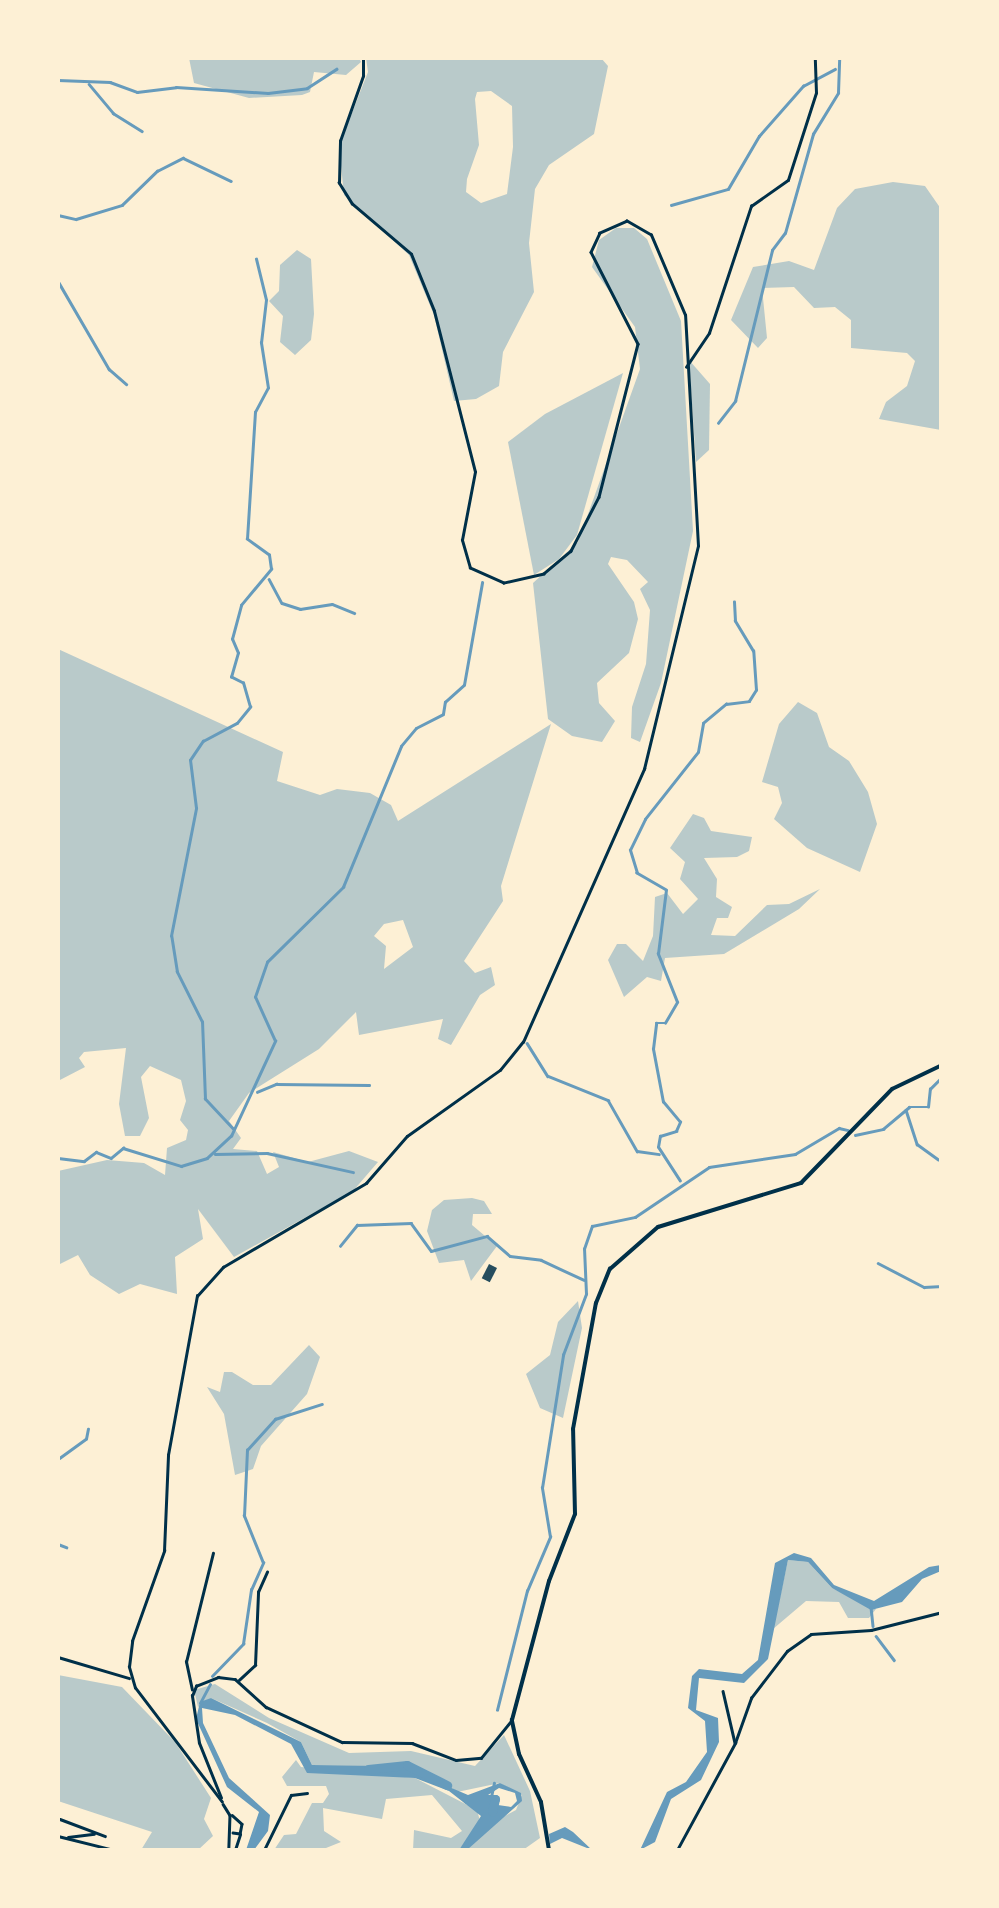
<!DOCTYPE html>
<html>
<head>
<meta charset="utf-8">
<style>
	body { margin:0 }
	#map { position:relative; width:999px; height:1908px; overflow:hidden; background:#fdf0d5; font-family:"Roboto Condensed",sans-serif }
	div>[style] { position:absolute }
	.green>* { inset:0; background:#b9caca }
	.water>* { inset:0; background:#669bbc }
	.stream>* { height:2.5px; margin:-1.25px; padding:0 1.25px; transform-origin:1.25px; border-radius:1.25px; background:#669bbc }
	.river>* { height:9px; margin:-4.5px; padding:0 4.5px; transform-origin:4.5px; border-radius:4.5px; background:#669bbc }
	.building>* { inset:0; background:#264d5e; transform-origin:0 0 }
	.minor>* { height:2.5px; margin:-1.25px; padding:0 1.25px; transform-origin:1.25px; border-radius:1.25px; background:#003049 }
	.tertiary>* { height:2.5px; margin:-1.25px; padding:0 1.25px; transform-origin:1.25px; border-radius:1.25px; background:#003049 }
	.secondary>* { height:4px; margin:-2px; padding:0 2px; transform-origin:2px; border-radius:2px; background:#003049 }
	span { translate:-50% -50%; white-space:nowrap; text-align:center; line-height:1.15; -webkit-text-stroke:8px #fdf0d5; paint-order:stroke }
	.frame { position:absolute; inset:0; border:60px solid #fdf0d5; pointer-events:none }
</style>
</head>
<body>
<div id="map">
	<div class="green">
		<div style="clip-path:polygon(189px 58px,359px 58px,361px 62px,346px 75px,314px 72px,310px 92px,302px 95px,249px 98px,194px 83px)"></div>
		<div style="clip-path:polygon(evenodd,366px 58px,601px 58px,608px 66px,594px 134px,549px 165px,535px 189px,529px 243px,534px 292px,503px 352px,499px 386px,476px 399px,454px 401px,434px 315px,409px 255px,344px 195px,339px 146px,368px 72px,366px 58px,491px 91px,512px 106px,513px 147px,507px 194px,481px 203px,466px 192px,467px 179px,479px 145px,475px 99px,477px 92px,491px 91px)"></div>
		<div style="clip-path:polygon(893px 182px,925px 186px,941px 209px,941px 430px,879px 419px,886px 402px,907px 386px,915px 361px,907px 353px,851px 348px,851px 320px,835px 307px,814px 308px,794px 287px,762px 288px,767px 338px,758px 348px,731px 320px,753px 267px,789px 261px,814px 270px,837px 208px,855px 189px)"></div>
		<div style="clip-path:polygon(616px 228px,634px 228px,647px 239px,681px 321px,693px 531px,661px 683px,640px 742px,631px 738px,632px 707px,646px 664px,650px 610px,640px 589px,648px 582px,627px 560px,611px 557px,608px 564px,634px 602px,638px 619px,629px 653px,597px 683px,599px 703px,615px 721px,602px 742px,572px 736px,548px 719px,533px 583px,578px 542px,640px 369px,635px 327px,592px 267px,599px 240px)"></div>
		<div style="clip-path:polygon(297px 250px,311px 259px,314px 314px,311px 340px,295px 355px,280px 342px,283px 316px,269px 301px,279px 291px,280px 265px)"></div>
		<div style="clip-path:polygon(689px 360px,710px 384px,709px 450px,696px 462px)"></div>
		<div style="clip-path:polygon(623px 373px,577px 535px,559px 559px,534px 575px,508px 442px,545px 414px)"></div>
		<div style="clip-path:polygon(evenodd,58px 649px,283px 752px,277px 781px,320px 795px,337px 789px,370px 793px,391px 805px,398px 821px,551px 724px,501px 886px,503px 901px,464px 961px,475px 973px,491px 967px,495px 985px,480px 995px,451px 1045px,438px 1039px,443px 1019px,359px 1035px,356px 1012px,319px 1049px,249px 1093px,229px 1121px,241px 1138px,233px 1149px,257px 1151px,267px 1174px,279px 1167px,273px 1152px,308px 1162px,349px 1151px,378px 1162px,353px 1191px,234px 1257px,198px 1209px,203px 1239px,175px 1257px,177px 1294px,140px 1284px,119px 1294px,90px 1275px,78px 1255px,58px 1265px,58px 1171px,107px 1160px,144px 1163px,165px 1175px,167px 1148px,186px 1140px,188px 1130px,180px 1120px,186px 1101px,181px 1080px,150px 1066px,141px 1077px,149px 1118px,140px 1136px,125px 1136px,119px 1104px,126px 1048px,84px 1052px,79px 1058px,85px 1067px,58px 1081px,58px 649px,403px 920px,413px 947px,384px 969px,386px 946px,374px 936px,384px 924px,403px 920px)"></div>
		<div style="clip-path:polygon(798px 702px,817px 713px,829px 747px,849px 761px,868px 792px,877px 824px,860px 872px,807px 848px,774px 819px,782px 803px,778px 787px,762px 782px,779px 724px)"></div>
		<div style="clip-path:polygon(693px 814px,704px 818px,711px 831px,752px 837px,749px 851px,737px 857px,704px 858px,717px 879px,716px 897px,732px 907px,728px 918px,717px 918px,711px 935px,735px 936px,767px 905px,789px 904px,820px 889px,799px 909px,724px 954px,665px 958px,661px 981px,647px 977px,624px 997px,608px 960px,617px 944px,626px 944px,643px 961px,653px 936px,655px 897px,667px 893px,683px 914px,698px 899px,680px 879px,685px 862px,670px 848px)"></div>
		<div style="clip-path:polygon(472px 1198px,484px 1201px,492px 1214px,473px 1214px,472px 1225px,497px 1246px,471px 1281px,464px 1260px,439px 1263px,427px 1231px,432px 1210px,444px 1200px)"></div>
		<div style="clip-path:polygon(578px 1301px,582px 1328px,563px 1418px,540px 1408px,526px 1374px,550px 1355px,558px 1322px)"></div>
		<div style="clip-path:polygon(309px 1345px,320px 1357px,307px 1394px,261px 1446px,253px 1469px,235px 1475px,224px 1414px,207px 1387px,220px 1392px,224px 1372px,232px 1372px,253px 1385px,271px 1385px)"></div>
		<div style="clip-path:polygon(788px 1560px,808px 1562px,832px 1588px,876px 1609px,869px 1618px,848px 1618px,839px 1602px,806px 1601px,773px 1629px)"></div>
		<div style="clip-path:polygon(58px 1675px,122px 1687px,175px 1742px,211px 1798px,204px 1819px,213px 1836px,198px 1850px,141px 1850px,152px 1832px,58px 1801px)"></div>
		<div style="clip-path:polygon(215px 1684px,269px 1718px,349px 1753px,411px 1751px,475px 1766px,504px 1735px,530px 1791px,540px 1838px,523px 1850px,467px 1850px,490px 1824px,516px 1810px,522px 1795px,500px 1783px,457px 1792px,440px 1779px,400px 1766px,312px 1765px,301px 1742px,267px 1723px,211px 1698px,198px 1707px,194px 1690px)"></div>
		<div style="clip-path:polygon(296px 1760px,301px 1767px,415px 1778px,477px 1810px,480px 1821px,459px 1850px,413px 1850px,414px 1830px,451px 1838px,462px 1831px,432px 1795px,386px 1799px,382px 1819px,323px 1808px,324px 1831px,341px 1842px,321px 1850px,274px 1850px,284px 1835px,296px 1834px,312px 1803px,323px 1803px,329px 1794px,326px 1786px,287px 1786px,282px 1777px)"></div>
	</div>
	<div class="water">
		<div style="clip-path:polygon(794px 1553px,811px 1558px,834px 1585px,874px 1601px,929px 1567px,941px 1565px,941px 1571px,922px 1579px,902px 1602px,871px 1610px,832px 1588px,808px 1562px,788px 1560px,768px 1659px,744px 1683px,699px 1678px,696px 1710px,718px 1718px,719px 1742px,701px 1780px,671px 1799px,655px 1842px,640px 1850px,667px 1792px,686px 1782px,707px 1752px,705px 1721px,688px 1708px,692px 1676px,699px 1669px,742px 1674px,758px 1660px,775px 1563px)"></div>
		<div style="clip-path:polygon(evenodd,211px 1698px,301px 1742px,312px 1765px,400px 1766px,468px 1795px,500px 1783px,521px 1793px,522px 1801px,467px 1850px,459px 1850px,481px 1816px,449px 1791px,415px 1778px,307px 1773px,291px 1744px,235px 1715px,202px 1708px,203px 1723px,229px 1778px,270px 1815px,268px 1831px,254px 1850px,246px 1850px,259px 1812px,227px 1787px,196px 1719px,200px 1702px,211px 1698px,499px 1788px,515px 1793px,517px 1801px,511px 1807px,477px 1802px,499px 1788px)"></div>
		<div style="clip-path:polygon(565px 1827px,573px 1832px,592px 1850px,562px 1838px,550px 1844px,549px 1834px)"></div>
	</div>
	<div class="stream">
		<div style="left:58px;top:80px;width:52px;rotate:2.2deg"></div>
		<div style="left:110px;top:82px;width:29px;rotate:20deg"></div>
		<div style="left:137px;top:92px;width:39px;rotate:-7deg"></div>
		<div style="left:176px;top:87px;width:92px;rotate:3.7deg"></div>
		<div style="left:268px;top:93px;width:39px;rotate:-7deg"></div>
		<div style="left:307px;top:88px;width:35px;rotate:-33deg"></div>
		<div style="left:89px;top:84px;width:38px;rotate:50deg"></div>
		<div style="left:113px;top:113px;width:34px;rotate:32deg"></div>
		<div style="left:671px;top:205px;width:59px;rotate:-15.7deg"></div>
		<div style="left:728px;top:189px;width:61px;rotate:-59.7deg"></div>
		<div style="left:759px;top:136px;width:67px;rotate:-48.7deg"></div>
		<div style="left:803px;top:86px;width:36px;rotate:-28deg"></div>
		<div style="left:58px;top:215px;width:18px;rotate:13deg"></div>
		<div style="left:76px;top:219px;width:48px;rotate:-16.9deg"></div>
		<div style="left:122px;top:205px;width:49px;rotate:-44.2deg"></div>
		<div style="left:157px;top:171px;width:29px;rotate:-27deg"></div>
		<div style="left:183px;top:158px;width:53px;rotate:25.6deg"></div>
		<div style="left:58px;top:281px;width:102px;rotate:59.9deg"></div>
		<div style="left:109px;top:369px;width:23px;rotate:41deg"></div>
		<div style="left:718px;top:423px;width:28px;rotate:-52deg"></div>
		<div style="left:735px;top:401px;width:155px;rotate:-76.2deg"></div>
		<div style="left:772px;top:250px;width:21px;rotate:-53deg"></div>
		<div style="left:785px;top:233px;width:103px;rotate:-74.2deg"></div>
		<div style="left:813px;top:134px;width:48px;rotate:-58.6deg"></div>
		<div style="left:838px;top:93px;width:35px;rotate:-88deg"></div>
		<div style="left:269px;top:579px;width:27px;rotate:62deg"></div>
		<div style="left:282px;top:603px;width:19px;rotate:18deg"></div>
		<div style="left:300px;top:609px;width:32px;rotate:-9deg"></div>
		<div style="left:332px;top:604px;width:24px;rotate:22deg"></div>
		<div style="left:527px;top:1043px;width:39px;rotate:58deg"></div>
		<div style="left:548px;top:1076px;width:65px;rotate:21.8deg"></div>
		<div style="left:608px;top:1100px;width:59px;rotate:60.4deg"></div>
		<div style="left:637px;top:1151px;width:22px;rotate:8deg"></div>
		<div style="left:257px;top:1092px;width:21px;rotate:-23deg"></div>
		<div style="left:276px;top:1084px;width:93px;rotate:0.6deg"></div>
		<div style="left:906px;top:1110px;width:36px;rotate:72deg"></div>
		<div style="left:917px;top:1144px;width:26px;rotate:36deg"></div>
		<div style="left:233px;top:1129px;width:41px;rotate:-133deg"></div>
		<div style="left:205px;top:1099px;width:77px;rotate:-92.2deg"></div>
		<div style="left:202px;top:1022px;width:56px;rotate:-116.6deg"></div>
		<div style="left:177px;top:972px;width:36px;rotate:-99deg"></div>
		<div style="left:171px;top:936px;width:130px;rotate:-78.9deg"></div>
		<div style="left:196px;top:808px;width:48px;rotate:-97.1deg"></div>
		<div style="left:190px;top:760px;width:23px;rotate:-56deg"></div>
		<div style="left:203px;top:741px;width:38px;rotate:-28deg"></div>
		<div style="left:237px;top:723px;width:21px;rotate:-51deg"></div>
		<div style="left:250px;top:707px;width:25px;rotate:-106deg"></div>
		<div style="left:243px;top:683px;width:13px;rotate:-153deg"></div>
		<div style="left:231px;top:677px;width:25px;rotate:-74deg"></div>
		<div style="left:238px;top:653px;width:15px;rotate:-113deg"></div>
		<div style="left:232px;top:639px;width:35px;rotate:-75deg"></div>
		<div style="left:241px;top:605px;width:47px;rotate:-50.2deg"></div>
		<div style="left:271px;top:569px;width:14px;rotate:-98deg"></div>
		<div style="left:269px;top:555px;width:27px;rotate:-144deg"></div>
		<div style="left:247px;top:539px;width:127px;rotate:-86.4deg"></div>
		<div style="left:255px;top:412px;width:27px;rotate:-62deg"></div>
		<div style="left:268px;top:388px;width:46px;rotate:-98.8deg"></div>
		<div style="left:261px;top:343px;width:43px;rotate:-83.4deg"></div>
		<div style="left:266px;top:300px;width:42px;rotate:-103.7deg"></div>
		<div style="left:855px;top:1135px;width:29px;rotate:-12deg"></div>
		<div style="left:883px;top:1129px;width:34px;rotate:-40deg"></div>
		<div style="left:909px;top:1107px;width:19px"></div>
		<div style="left:928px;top:1107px;width:18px;rotate:-84deg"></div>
		<div style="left:930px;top:1089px;width:17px;rotate:-45deg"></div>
		<div style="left:215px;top:1154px;width:52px;rotate:-1.1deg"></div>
		<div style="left:267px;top:1153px;width:88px;rotate:12.5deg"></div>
		<div style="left:58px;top:1158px;width:26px;rotate:7deg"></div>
		<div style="left:84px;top:1161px;width:15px;rotate:-37deg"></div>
		<div style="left:96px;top:1152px;width:16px;rotate:22deg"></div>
		<div style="left:111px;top:1158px;width:16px;rotate:-40deg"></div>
		<div style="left:123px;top:1148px;width:61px;rotate:17.2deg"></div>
		<div style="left:181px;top:1166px;width:27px;rotate:-17deg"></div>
		<div style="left:207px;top:1158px;width:33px;rotate:-43deg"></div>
		<div style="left:231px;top:1136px;width:105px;rotate:-65.1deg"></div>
		<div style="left:275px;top:1041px;width:48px;rotate:-114.4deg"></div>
		<div style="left:255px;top:997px;width:37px;rotate:-71deg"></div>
		<div style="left:267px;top:962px;width:107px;rotate:-44.6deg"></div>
		<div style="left:343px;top:887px;width:152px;rotate:-67.6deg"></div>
		<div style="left:401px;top:746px;width:23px;rotate:-50deg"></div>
		<div style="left:416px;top:728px;width:30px;rotate:-27deg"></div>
		<div style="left:443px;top:714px;width:12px;rotate:-81deg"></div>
		<div style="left:445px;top:702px;width:25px;rotate:-42deg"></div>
		<div style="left:464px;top:685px;width:104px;rotate:-80deg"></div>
		<div style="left:680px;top:1181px;width:40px;rotate:-122.9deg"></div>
		<div style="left:658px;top:1147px;width:11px;rotate:-80deg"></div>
		<div style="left:660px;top:1136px;width:17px;rotate:-17deg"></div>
		<div style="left:676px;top:1131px;width:10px;rotate:-66deg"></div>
		<div style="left:680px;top:1122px;width:26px;rotate:-130deg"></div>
		<div style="left:663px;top:1102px;width:54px;rotate:-100.7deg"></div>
		<div style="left:653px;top:1049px;width:26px;rotate:-83deg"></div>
		<div style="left:656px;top:1023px;width:9px"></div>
		<div style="left:665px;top:1023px;width:24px;rotate:-60deg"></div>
		<div style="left:677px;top:1002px;width:52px;rotate:-111.6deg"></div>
		<div style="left:658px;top:954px;width:64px;rotate:-82.9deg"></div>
		<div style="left:666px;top:890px;width:34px;rotate:-150deg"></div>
		<div style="left:637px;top:873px;width:24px;rotate:-107deg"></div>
		<div style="left:630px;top:850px;width:34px;rotate:-64deg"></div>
		<div style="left:645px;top:819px;width:85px;rotate:-51.7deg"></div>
		<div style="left:698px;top:752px;width:29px;rotate:-80deg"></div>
		<div style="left:703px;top:723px;width:30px;rotate:-40deg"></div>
		<div style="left:726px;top:704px;width:23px;rotate:-7deg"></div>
		<div style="left:749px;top:701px;width:13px;rotate:-58deg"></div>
		<div style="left:756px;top:690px;width:39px;rotate:-94deg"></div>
		<div style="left:753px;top:651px;width:35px;rotate:-121deg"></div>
		<div style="left:735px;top:621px;width:19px;rotate:-93deg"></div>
		<div style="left:340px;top:1246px;width:27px;rotate:-51deg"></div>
		<div style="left:357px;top:1225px;width:54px;rotate:-2.1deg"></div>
		<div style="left:411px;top:1223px;width:34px;rotate:54deg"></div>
		<div style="left:431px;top:1251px;width:58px;rotate:-15deg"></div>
		<div style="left:487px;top:1236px;width:30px;rotate:41deg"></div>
		<div style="left:510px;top:1256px;width:31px;rotate:7deg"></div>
		<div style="left:541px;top:1260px;width:47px;rotate:24.9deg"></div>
		<div style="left:878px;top:1263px;width:52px;rotate:27.6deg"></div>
		<div style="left:924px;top:1287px;width:18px;rotate:-3deg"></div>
		<div style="left:58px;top:1459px;width:34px;rotate:-36deg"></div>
		<div style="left:86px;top:1439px;width:10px;rotate:-79deg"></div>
		<div style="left:58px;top:1544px;width:9px;rotate:21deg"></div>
		<div style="left:871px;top:1607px;width:19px;rotate:84deg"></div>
		<div style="left:876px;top:1636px;width:30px;rotate:53deg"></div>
		<div style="left:212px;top:1676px;width:45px;rotate:-45.9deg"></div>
		<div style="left:243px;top:1644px;width:55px;rotate:-81.6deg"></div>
		<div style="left:251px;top:1590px;width:30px;rotate:-66deg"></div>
		<div style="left:263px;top:1563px;width:51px;rotate:-112deg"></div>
		<div style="left:244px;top:1516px;width:66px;rotate:-87.4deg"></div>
		<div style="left:247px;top:1450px;width:42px;rotate:-47.9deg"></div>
		<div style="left:275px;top:1419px;width:49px;rotate:-17.7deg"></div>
		<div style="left:200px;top:1703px;width:21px;rotate:-62deg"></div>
		<div style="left:497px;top:1710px;width:123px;rotate:-75.9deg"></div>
		<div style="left:527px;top:1591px;width:59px;rotate:-66.9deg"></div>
		<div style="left:550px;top:1537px;width:50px;rotate:-99.3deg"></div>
		<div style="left:542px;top:1488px;width:135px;rotate:-81deg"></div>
		<div style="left:563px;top:1355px;width:65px;rotate:-69.3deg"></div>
		<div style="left:586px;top:1294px;width:45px;rotate:-92.5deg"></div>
		<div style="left:584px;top:1249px;width:24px;rotate:-71deg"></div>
		<div style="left:592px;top:1226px;width:44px;rotate:-11.8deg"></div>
		<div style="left:635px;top:1217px;width:89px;rotate:-34deg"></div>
		<div style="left:709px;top:1167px;width:87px;rotate:-8.6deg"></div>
		<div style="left:795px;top:1154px;width:51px;rotate:-30.6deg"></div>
		<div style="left:839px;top:1128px;width:9px;rotate:13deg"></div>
		<div style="left:491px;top:1797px;width:14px;rotate:-78deg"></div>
	</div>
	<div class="river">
		<div style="left:368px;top:1769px;width:39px;rotate:-6deg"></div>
		<div style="left:407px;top:1765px;width:45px;rotate:26.6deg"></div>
		<div style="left:467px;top:1799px;width:28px"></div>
		<div style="left:495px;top:1799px;width:13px;rotate:103deg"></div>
	</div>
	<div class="building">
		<div style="left:489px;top:1264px;width:9px;height:16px;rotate:27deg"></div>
	</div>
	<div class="minor">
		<div style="left:686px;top:367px;width:41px;rotate:-55.9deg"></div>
		<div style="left:709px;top:333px;width:134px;rotate:-71.7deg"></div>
		<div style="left:751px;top:206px;width:45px;rotate:-35.1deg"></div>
		<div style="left:788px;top:180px;width:91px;rotate:-72.2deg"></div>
		<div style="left:816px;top:93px;width:35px;rotate:-92deg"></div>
		<div style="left:58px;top:1657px;width:74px;rotate:16.5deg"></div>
		<div style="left:239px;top:1680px;width:22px;rotate:-43deg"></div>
		<div style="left:255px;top:1665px;width:73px;rotate:-87.6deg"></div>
		<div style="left:258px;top:1592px;width:22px;rotate:-66deg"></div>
		<div style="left:192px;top:1690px;width:29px;rotate:-102deg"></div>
		<div style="left:186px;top:1662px;width:112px;rotate:-76.1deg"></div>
		<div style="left:723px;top:1691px;width:53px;rotate:77deg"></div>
		<div style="left:223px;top:1804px;width:13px;rotate:58deg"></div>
		<div style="left:230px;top:1815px;width:35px;rotate:92deg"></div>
		<div style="left:232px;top:1815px;width:13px;rotate:42deg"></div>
		<div style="left:242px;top:1824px;width:10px;rotate:101deg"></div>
		<div style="left:240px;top:1834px;width:7px;rotate:-172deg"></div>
		<div style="left:60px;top:1819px;width:48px;rotate:20.7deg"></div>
		<div style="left:58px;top:1836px;width:58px;rotate:14deg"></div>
		<div style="left:68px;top:1837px;width:26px;rotate:-7deg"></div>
		<div style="left:235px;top:1850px;width:16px;rotate:-72deg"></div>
		<div style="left:264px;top:1850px;width:61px;rotate:-63.9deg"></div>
		<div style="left:291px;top:1795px;width:16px;rotate:-7deg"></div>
	</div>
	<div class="tertiary">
		<div style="left:221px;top:1798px;width:59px;rotate:-111.8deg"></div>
		<div style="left:199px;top:1743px;width:48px;rotate:-98.5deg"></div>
		<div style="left:192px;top:1696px;width:11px;rotate:-68deg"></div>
		<div style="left:196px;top:1686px;width:24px;rotate:-22deg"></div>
		<div style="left:218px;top:1677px;width:17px;rotate:7deg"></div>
		<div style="left:235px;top:1679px;width:42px;rotate:42.1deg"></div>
		<div style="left:266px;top:1707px;width:84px;rotate:24.7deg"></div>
		<div style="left:342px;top:1742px;width:70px;rotate:0.8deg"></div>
		<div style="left:412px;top:1743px;width:47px;rotate:21.1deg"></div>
		<div style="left:456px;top:1760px;width:25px;rotate:-5deg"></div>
		<div style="left:481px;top:1758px;width:48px;rotate:-51deg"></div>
		<div style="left:222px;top:1802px;width:143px;rotate:-127.3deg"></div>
		<div style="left:135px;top:1688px;width:22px;rotate:-106deg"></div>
		<div style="left:129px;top:1667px;width:26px;rotate:-83deg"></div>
		<div style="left:132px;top:1641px;width:96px;rotate:-70.4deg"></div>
		<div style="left:164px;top:1551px;width:96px;rotate:-87.6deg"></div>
		<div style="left:168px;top:1455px;width:162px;rotate:-79.7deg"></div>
		<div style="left:197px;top:1296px;width:39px;rotate:-48deg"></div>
		<div style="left:223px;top:1267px;width:166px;rotate:-30.4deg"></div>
		<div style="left:366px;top:1183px;width:62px;rotate:-48.9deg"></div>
		<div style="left:407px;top:1136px;width:114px;rotate:-35.4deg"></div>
		<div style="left:500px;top:1070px;width:36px;rotate:-51deg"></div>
		<div style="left:523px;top:1042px;width:299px;rotate:-66.1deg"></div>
		<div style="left:644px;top:769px;width:229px;rotate:-76.4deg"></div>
		<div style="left:698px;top:546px;width:231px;rotate:-93.2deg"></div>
		<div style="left:685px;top:315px;width:87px;rotate:-113deg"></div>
		<div style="left:651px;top:235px;width:28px;rotate:-150deg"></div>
		<div style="left:627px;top:221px;width:30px;rotate:156deg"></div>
		<div style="left:600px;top:233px;width:21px;rotate:115deg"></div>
		<div style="left:591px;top:252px;width:103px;rotate:62.9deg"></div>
		<div style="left:638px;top:344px;width:158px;rotate:104.3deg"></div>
		<div style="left:599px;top:497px;width:61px;rotate:117.4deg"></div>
		<div style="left:571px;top:551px;width:35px;rotate:140deg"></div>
		<div style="left:544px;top:574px;width:41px;rotate:167.3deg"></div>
		<div style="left:504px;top:583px;width:37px;rotate:-156deg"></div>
		<div style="left:470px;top:568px;width:29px;rotate:-106deg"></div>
		<div style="left:462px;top:540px;width:69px;rotate:-79.2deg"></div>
		<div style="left:475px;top:472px;width:166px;rotate:-104.3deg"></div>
		<div style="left:434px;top:311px;width:61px;rotate:-112deg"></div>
		<div style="left:411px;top:254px;width:77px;rotate:-139.7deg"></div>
		<div style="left:352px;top:204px;width:25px;rotate:-122deg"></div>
		<div style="left:339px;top:183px;width:42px;rotate:-88.6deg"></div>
		<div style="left:340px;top:141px;width:69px;rotate:-70.5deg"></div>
		<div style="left:363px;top:76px;width:18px;rotate:-90deg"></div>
		<div style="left:677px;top:1850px;width:122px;rotate:-61.5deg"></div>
		<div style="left:735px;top:1743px;width:48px;rotate:-70.4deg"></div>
		<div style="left:751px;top:1698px;width:59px;rotate:-52.5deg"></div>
		<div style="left:787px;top:1651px;width:29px;rotate:-35deg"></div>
		<div style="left:811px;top:1634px;width:60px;rotate:-3.8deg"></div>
		<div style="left:871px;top:1630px;width:73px;rotate:-14.2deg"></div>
	</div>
	<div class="secondary">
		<div style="left:549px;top:1850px;width:49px;rotate:-99.5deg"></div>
		<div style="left:541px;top:1802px;width:53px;rotate:-114.6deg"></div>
		<div style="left:519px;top:1754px;width:35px;rotate:-102deg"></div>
		<div style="left:512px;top:1720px;width:144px;rotate:-75.1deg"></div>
		<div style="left:549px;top:1581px;width:72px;rotate:-68.8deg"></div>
		<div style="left:575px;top:1514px;width:85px;rotate:-91.3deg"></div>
		<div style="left:573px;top:1429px;width:128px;rotate:-79.7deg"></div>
		<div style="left:596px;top:1303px;width:37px;rotate:-68deg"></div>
		<div style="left:610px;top:1269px;width:64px;rotate:-41.2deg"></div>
		<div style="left:658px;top:1227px;width:150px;rotate:-17.1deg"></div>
		<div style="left:801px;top:1183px;width:131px;rotate:-45.9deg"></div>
		<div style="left:892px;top:1089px;width:55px;rotate:-25.6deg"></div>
	</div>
	<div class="frame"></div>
</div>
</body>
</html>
